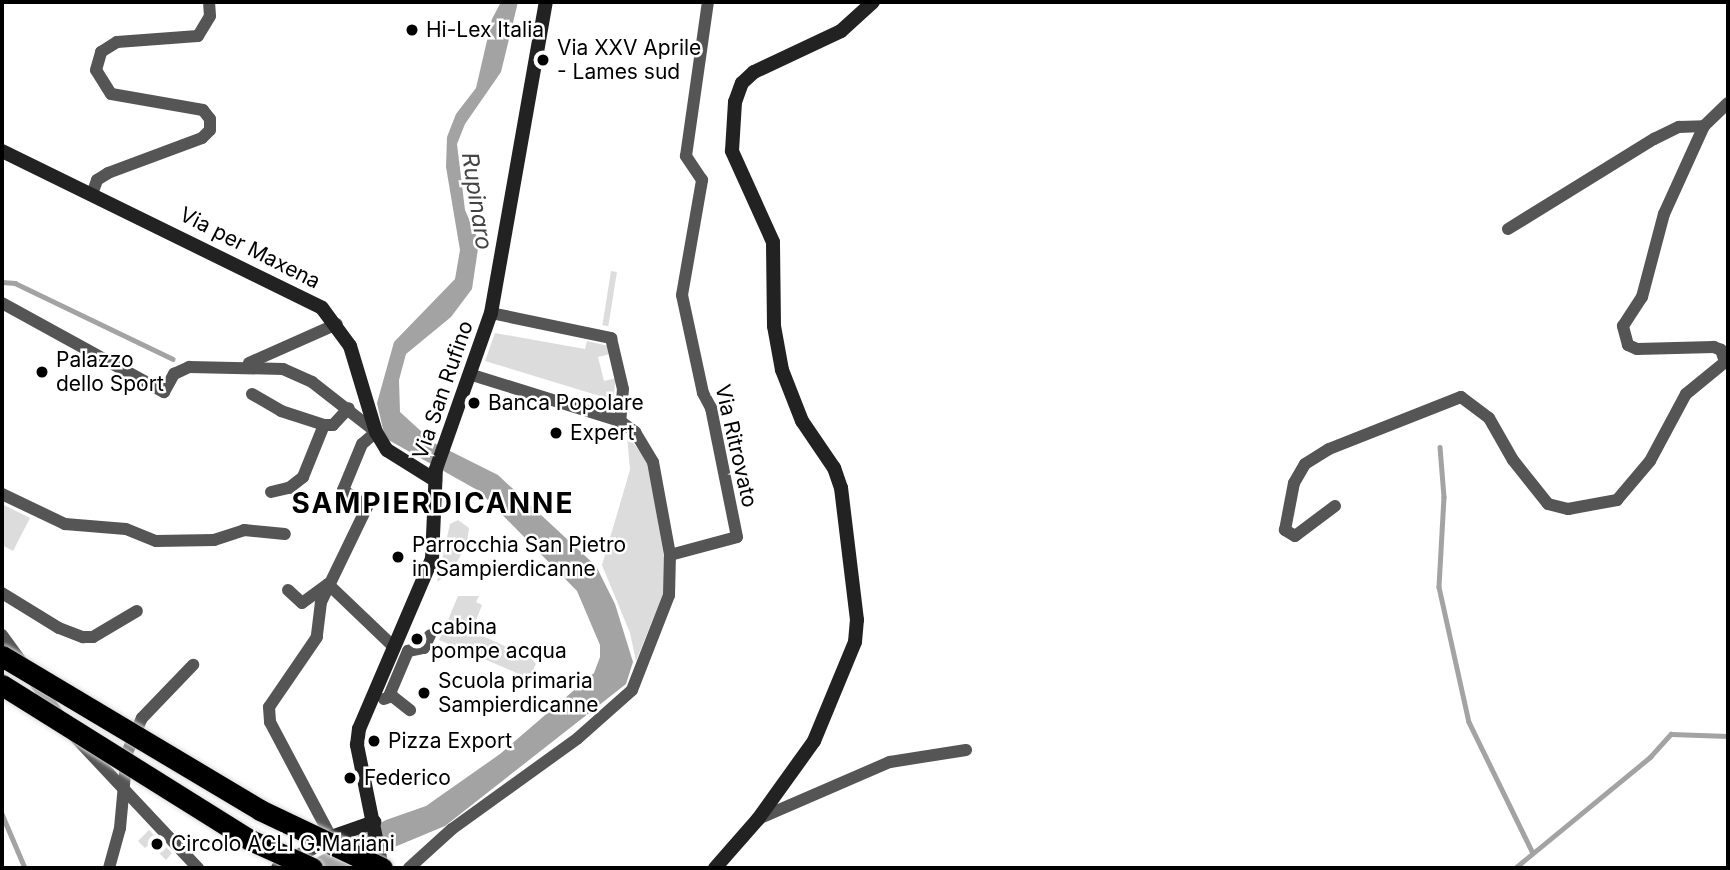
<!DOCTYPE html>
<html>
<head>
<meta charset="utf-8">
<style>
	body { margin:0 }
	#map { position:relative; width:1730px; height:870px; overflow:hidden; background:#fff; font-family:Inter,sans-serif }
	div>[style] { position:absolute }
	.green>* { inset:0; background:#dcdcdc; transform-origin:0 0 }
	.water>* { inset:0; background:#a3a3a3 }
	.stream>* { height:4.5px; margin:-2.25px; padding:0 2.25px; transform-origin:2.25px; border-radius:2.25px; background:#a3a3a3 }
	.street>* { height:12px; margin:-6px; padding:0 6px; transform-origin:6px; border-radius:6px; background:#555 }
	.secondary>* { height:14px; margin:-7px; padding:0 7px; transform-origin:7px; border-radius:7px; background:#222 }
	.bridges { filter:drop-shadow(0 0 2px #dbdbdb) drop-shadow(0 0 2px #dbdbdb) }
	.highway-bridge>* { height:21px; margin:-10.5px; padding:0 10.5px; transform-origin:10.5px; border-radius:10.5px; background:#000 }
	.dots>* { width:19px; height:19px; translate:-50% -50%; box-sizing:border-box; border:4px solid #fff; border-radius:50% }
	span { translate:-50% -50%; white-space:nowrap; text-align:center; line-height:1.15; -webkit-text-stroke:5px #fff; paint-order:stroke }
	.poi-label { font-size:21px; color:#000 }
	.left { translate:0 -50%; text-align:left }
	.street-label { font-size:21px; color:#000 }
	.water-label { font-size:23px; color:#444; font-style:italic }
	.district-label { font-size:28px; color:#000; font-weight:700; letter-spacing:2px }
	.frame { position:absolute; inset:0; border:4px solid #000; pointer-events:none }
</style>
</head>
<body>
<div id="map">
	<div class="green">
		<div style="left:611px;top:271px;width:6px;height:55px;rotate:9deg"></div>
		<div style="clip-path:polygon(495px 333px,585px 349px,587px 341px,609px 346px,610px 354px,598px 357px,604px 381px,616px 378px,613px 400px,485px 361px)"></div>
		<div style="clip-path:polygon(627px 435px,648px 462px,666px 570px,665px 589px,636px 661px,630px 633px,602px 565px,630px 470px)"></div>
		<div style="clip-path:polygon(2px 504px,30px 518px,13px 551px,2px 545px)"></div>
		<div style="clip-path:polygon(458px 520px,469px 528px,467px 543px,453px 570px,437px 582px,450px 524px)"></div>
		<div style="clip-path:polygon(458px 596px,479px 596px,476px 602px,482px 605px,472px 631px,531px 658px,536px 664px,529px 678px,439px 640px,444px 629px,437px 625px,448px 620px)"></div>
		<div style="clip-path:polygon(149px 830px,172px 853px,166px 860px,150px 844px,145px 848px,138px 841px)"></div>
	</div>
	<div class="water">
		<div style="clip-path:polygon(501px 2px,518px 2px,501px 72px,465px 124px,457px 144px,465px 210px,479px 242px,472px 289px,451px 317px,406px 354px,399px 380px,400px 412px,434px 443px,498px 475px,596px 566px,615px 604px,633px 662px,626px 684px,445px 826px,344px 868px,298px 868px,386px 820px,426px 806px,500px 754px,594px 673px,600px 657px,600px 645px,577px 591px,479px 491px,385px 438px,377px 403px,394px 342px,455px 279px,460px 250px,446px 167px,447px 137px,456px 114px,476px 88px,492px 19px)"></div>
	</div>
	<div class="stream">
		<div style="left:2px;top:282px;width:13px;rotate:4deg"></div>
		<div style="left:15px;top:283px;width:175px;rotate:25.7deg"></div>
		<div style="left:1440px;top:447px;width:50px;rotate:85.4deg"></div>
		<div style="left:1444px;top:497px;width:90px;rotate:93.2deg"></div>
		<div style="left:1439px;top:587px;width:138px;rotate:77.5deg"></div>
		<div style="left:1469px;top:722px;width:144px;rotate:64deg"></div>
		<div style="left:2px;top:814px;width:59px;rotate:66.9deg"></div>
		<div style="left:1515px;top:868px;width:175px;rotate:-39.4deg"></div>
		<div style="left:1650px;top:757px;width:31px;rotate:-48deg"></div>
		<div style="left:1671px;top:734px;width:57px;rotate:2deg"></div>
	</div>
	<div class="street">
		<div style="left:92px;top:194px;width:15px;rotate:-70deg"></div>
		<div style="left:97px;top:180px;width:13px;rotate:-32deg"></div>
		<div style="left:108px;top:173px;width:100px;rotate:-20.4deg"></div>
		<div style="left:202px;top:138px;width:11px;rotate:-45deg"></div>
		<div style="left:210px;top:130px;width:11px;rotate:-90deg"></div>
		<div style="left:210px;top:119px;width:11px;rotate:-128deg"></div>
		<div style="left:203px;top:110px;width:93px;rotate:-170.1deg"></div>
		<div style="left:111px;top:94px;width:28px;rotate:-122deg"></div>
		<div style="left:96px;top:70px;width:19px;rotate:-74deg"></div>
		<div style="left:101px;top:52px;width:19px;rotate:-32deg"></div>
		<div style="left:117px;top:42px;width:81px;rotate:-4.2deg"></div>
		<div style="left:198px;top:36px;width:23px;rotate:-59deg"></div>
		<div style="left:210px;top:16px;width:14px;rotate:-94deg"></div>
		<div style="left:1508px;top:229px;width:172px;rotate:-31.7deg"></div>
		<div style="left:1654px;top:139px;width:28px;rotate:-26deg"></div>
		<div style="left:1679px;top:127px;width:25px;rotate:-2deg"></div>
		<div style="left:2px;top:303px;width:185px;rotate:28.8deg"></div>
		<div style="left:164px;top:392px;width:21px;rotate:-61deg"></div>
		<div style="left:174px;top:374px;width:17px;rotate:-25deg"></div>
		<div style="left:189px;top:367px;width:94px;rotate:1.2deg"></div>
		<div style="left:283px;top:369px;width:32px;rotate:24deg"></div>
		<div style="left:312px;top:382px;width:81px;rotate:38deg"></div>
		<div style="left:376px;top:432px;width:18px;rotate:139deg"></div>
		<div style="left:362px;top:444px;width:50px;rotate:112.4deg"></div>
		<div style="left:343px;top:490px;width:29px;rotate:35deg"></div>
		<div style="left:367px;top:507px;width:106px;rotate:115.8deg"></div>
		<div style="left:321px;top:602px;width:35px;rotate:97deg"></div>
		<div style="left:317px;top:637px;width:85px;rotate:124.4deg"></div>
		<div style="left:269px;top:707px;width:15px;rotate:86deg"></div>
		<div style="left:270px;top:722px;width:130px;rotate:62.1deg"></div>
		<div style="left:491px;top:313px;width:123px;rotate:11.8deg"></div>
		<div style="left:611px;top:338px;width:52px;rotate:76.8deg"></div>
		<div style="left:623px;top:389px;width:32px;rotate:95deg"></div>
		<div style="left:620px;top:421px;width:19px;rotate:36deg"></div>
		<div style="left:635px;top:432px;width:35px;rotate:59deg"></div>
		<div style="left:653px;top:462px;width:95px;rotate:79.6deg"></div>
		<div style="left:249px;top:363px;width:96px;rotate:-23.9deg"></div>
		<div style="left:469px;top:374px;width:158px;rotate:17.3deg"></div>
		<div style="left:252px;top:394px;width:34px;rotate:30deg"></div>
		<div style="left:281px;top:411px;width:45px;rotate:18deg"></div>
		<div style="left:324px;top:425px;width:9px"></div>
		<div style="left:333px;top:425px;width:23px;rotate:-47deg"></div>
		<div style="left:271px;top:492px;width:18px;rotate:-13deg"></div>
		<div style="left:289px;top:488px;width:18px;rotate:-38deg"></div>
		<div style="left:303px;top:477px;width:56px;rotate:-68deg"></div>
		<div style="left:2px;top:494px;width:70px;rotate:25.5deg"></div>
		<div style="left:65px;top:524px;width:61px;rotate:4.7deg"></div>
		<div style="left:126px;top:529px;width:32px;rotate:22deg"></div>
		<div style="left:156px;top:541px;width:58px;rotate:-1deg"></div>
		<div style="left:214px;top:540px;width:32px;rotate:-18deg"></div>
		<div style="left:244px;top:530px;width:41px;rotate:5.6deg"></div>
		<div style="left:1335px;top:506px;width:50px;rotate:143.1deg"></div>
		<div style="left:1295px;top:536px;width:12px;rotate:-149deg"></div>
		<div style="left:1285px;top:530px;width:48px;rotate:-79.2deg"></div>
		<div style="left:1294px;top:483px;width:22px;rotate:-60deg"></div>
		<div style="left:1305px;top:464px;width:28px;rotate:-32deg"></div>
		<div style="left:1329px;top:449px;width:142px;rotate:-21.5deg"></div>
		<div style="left:1461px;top:397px;width:35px;rotate:37deg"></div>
		<div style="left:1489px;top:418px;width:48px;rotate:60.3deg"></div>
		<div style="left:1513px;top:460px;width:56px;rotate:51.5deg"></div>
		<div style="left:1548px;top:504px;width:21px;rotate:14deg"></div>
		<div style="left:1568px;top:509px;width:50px;rotate:-10.4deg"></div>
		<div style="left:1617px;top:500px;width:51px;rotate:-49.8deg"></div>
		<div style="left:1650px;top:461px;width:76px;rotate:-61.8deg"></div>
		<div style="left:1686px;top:394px;width:50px;rotate:-39.4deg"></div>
		<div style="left:1725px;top:362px;width:13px;rotate:-108deg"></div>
		<div style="left:1721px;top:350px;width:8px;rotate:-157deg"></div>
		<div style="left:1714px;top:347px;width:77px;rotate:178.5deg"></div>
		<div style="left:1637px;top:349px;width:10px;rotate:-156deg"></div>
		<div style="left:1628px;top:345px;width:20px;rotate:-105deg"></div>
		<div style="left:1623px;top:326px;width:35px;rotate:-57deg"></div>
		<div style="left:1642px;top:297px;width:86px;rotate:-75.2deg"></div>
		<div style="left:1664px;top:214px;width:97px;rotate:-65.6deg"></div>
		<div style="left:1704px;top:126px;width:33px;rotate:-44deg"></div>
		<div style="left:288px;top:590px;width:19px;rotate:43deg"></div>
		<div style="left:302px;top:603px;width:32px;rotate:-36deg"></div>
		<div style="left:328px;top:584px;width:91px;rotate:43.7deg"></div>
		<div style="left:2px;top:593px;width:67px;rotate:31.6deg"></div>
		<div style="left:59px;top:628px;width:26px;rotate:21deg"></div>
		<div style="left:83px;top:637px;width:10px"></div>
		<div style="left:93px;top:637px;width:51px;rotate:-30.6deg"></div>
		<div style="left:2px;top:635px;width:34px;rotate:54deg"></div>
		<div style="left:34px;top:681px;width:41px;rotate:54deg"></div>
		<div style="left:389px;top:696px;width:49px;rotate:-67.1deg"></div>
		<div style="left:408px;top:651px;width:16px;rotate:-11deg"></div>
		<div style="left:424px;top:648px;width:14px;rotate:-65deg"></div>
		<div style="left:384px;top:699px;width:9px;rotate:-21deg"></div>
		<div style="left:392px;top:696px;width:23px;rotate:38deg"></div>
		<div style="left:73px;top:735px;width:183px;rotate:46.8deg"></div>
		<div style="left:758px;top:819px;width:144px;rotate:-23.4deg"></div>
		<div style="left:890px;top:762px;width:77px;rotate:-9deg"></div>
		<div style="left:109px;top:868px;width:41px;rotate:-74.6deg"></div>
		<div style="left:120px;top:828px;width:75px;rotate:-84.7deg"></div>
		<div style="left:127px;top:753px;width:38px;rotate:-67deg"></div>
		<div style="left:142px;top:718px;width:74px;rotate:-46.1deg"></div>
		<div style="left:409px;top:868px;width:58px;rotate:-42.2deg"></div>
		<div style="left:452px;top:829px;width:155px;rotate:-35.8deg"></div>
		<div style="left:578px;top:738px;width:72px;rotate:-41.6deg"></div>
		<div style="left:632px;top:690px;width:102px;rotate:-68.7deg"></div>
		<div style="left:669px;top:595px;width:40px;rotate:-88.6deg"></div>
		<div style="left:670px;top:555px;width:69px;rotate:-15deg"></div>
		<div style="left:737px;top:537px;width:132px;rotate:-101.4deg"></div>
		<div style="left:711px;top:408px;width:17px;rotate:-118deg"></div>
		<div style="left:703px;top:393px;width:100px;rotate:-102.1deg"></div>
		<div style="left:682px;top:295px;width:117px;rotate:-80.1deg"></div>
		<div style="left:702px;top:180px;width:29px;rotate:-124deg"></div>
		<div style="left:686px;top:156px;width:156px;rotate:-81.9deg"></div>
	</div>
	<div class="secondary">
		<div style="left:2px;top:151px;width:356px;rotate:26.1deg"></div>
		<div style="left:322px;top:308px;width:47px;rotate:53.6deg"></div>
		<div style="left:350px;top:346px;width:90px;rotate:73.2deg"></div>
		<div style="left:376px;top:432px;width:21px;rotate:59deg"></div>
		<div style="left:387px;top:450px;width:57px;rotate:32deg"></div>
		<div style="left:278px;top:868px;width:61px;rotate:-30.3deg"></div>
		<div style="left:331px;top:837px;width:46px;rotate:-19.2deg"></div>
		<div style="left:382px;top:868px;width:126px;rotate:-101.5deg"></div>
		<div style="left:357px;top:745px;width:16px;rotate:-83deg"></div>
		<div style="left:359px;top:729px;width:185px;rotate:-66.8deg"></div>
		<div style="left:432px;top:559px;width:90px;rotate:-87.5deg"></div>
		<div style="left:436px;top:469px;width:165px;rotate:-70.6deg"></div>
		<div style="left:491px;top:313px;width:316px;rotate:-80deg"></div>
		<div style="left:715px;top:868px;width:65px;rotate:-48.7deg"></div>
		<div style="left:758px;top:819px;width:96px;rotate:-54.3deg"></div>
		<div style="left:814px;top:741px;width:107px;rotate:-67.5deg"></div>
		<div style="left:855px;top:642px;width:22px;rotate:-85deg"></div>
		<div style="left:857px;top:620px;width:133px;rotate:-96.9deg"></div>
		<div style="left:841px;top:488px;width:21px;rotate:-109deg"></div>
		<div style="left:834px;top:468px;width:57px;rotate:-124.2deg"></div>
		<div style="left:802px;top:421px;width:55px;rotate:-111.4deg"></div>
		<div style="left:782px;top:370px;width:45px;rotate:-100.3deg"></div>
		<div style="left:774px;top:326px;width:84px;rotate:-90.7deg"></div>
		<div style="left:773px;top:242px;width:100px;rotate:-114.3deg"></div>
		<div style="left:732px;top:151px;width:49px;rotate:-86.5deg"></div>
		<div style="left:735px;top:102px;width:20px;rotate:-70deg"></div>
		<div style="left:742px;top:83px;width:16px;rotate:-43deg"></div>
		<div style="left:754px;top:72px;width:96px;rotate:-25.2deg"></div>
		<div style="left:841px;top:31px;width:43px;rotate:-42.2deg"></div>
	</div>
	<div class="bridges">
		<div class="highway-bridge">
			<div style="left:2px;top:656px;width:300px;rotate:30.8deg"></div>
			<div style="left:260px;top:810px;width:135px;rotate:25.4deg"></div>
			<div style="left:2px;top:685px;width:292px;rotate:32deg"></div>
			<div style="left:250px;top:840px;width:68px;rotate:24.3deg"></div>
		</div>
	</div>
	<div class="dots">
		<div style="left:412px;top:30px;background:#000"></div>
		<div style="left:543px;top:60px;background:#000"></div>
		<div style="left:42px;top:372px;background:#000"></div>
		<div style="left:474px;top:403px;background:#000"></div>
		<div style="left:556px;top:433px;background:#000"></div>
		<div style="left:398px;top:557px;background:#000"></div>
		<div style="left:417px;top:639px;background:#000"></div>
		<div style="left:424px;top:693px;background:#000"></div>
		<div style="left:374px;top:741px;background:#000"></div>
		<div style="left:350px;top:778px;background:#000"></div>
		<div style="left:157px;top:844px;background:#000"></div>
	</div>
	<div class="poi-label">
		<span class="left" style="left:426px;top:30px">Hi-Lex Italia</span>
		<span class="left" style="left:557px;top:60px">Via XXV Aprile<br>- Lames sud</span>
		<span class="left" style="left:56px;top:372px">Palazzo<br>dello Sport</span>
		<span class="left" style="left:488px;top:403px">Banca Popolare</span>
		<span class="left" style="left:570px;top:433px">Expert</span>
		<span class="left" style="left:412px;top:557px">Parrocchia San Pietro<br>in Sampierdicanne</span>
		<span class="left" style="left:431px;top:639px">cabina<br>pompe acqua</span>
		<span class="left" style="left:438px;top:693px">Scuola primaria<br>Sampierdicanne</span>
		<span class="left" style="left:388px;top:741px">Pizza Export</span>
		<span class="left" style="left:364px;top:778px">Federico</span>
		<span class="left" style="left:171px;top:844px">Circolo ACLI G.Mariani</span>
	</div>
	<div class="street-label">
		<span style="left:250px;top:248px;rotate:27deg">Via per Maxena</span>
		<span style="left:443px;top:390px;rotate:-71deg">Via San Rufino</span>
		<span style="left:736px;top:446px;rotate:77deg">Via Ritrovato</span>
	</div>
	<div class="water-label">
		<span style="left:477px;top:201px;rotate:81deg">Rupinaro</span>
	</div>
	<div class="district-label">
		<span style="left:433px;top:503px">SAMPIERDICANNE</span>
	</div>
	<div class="frame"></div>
</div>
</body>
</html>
